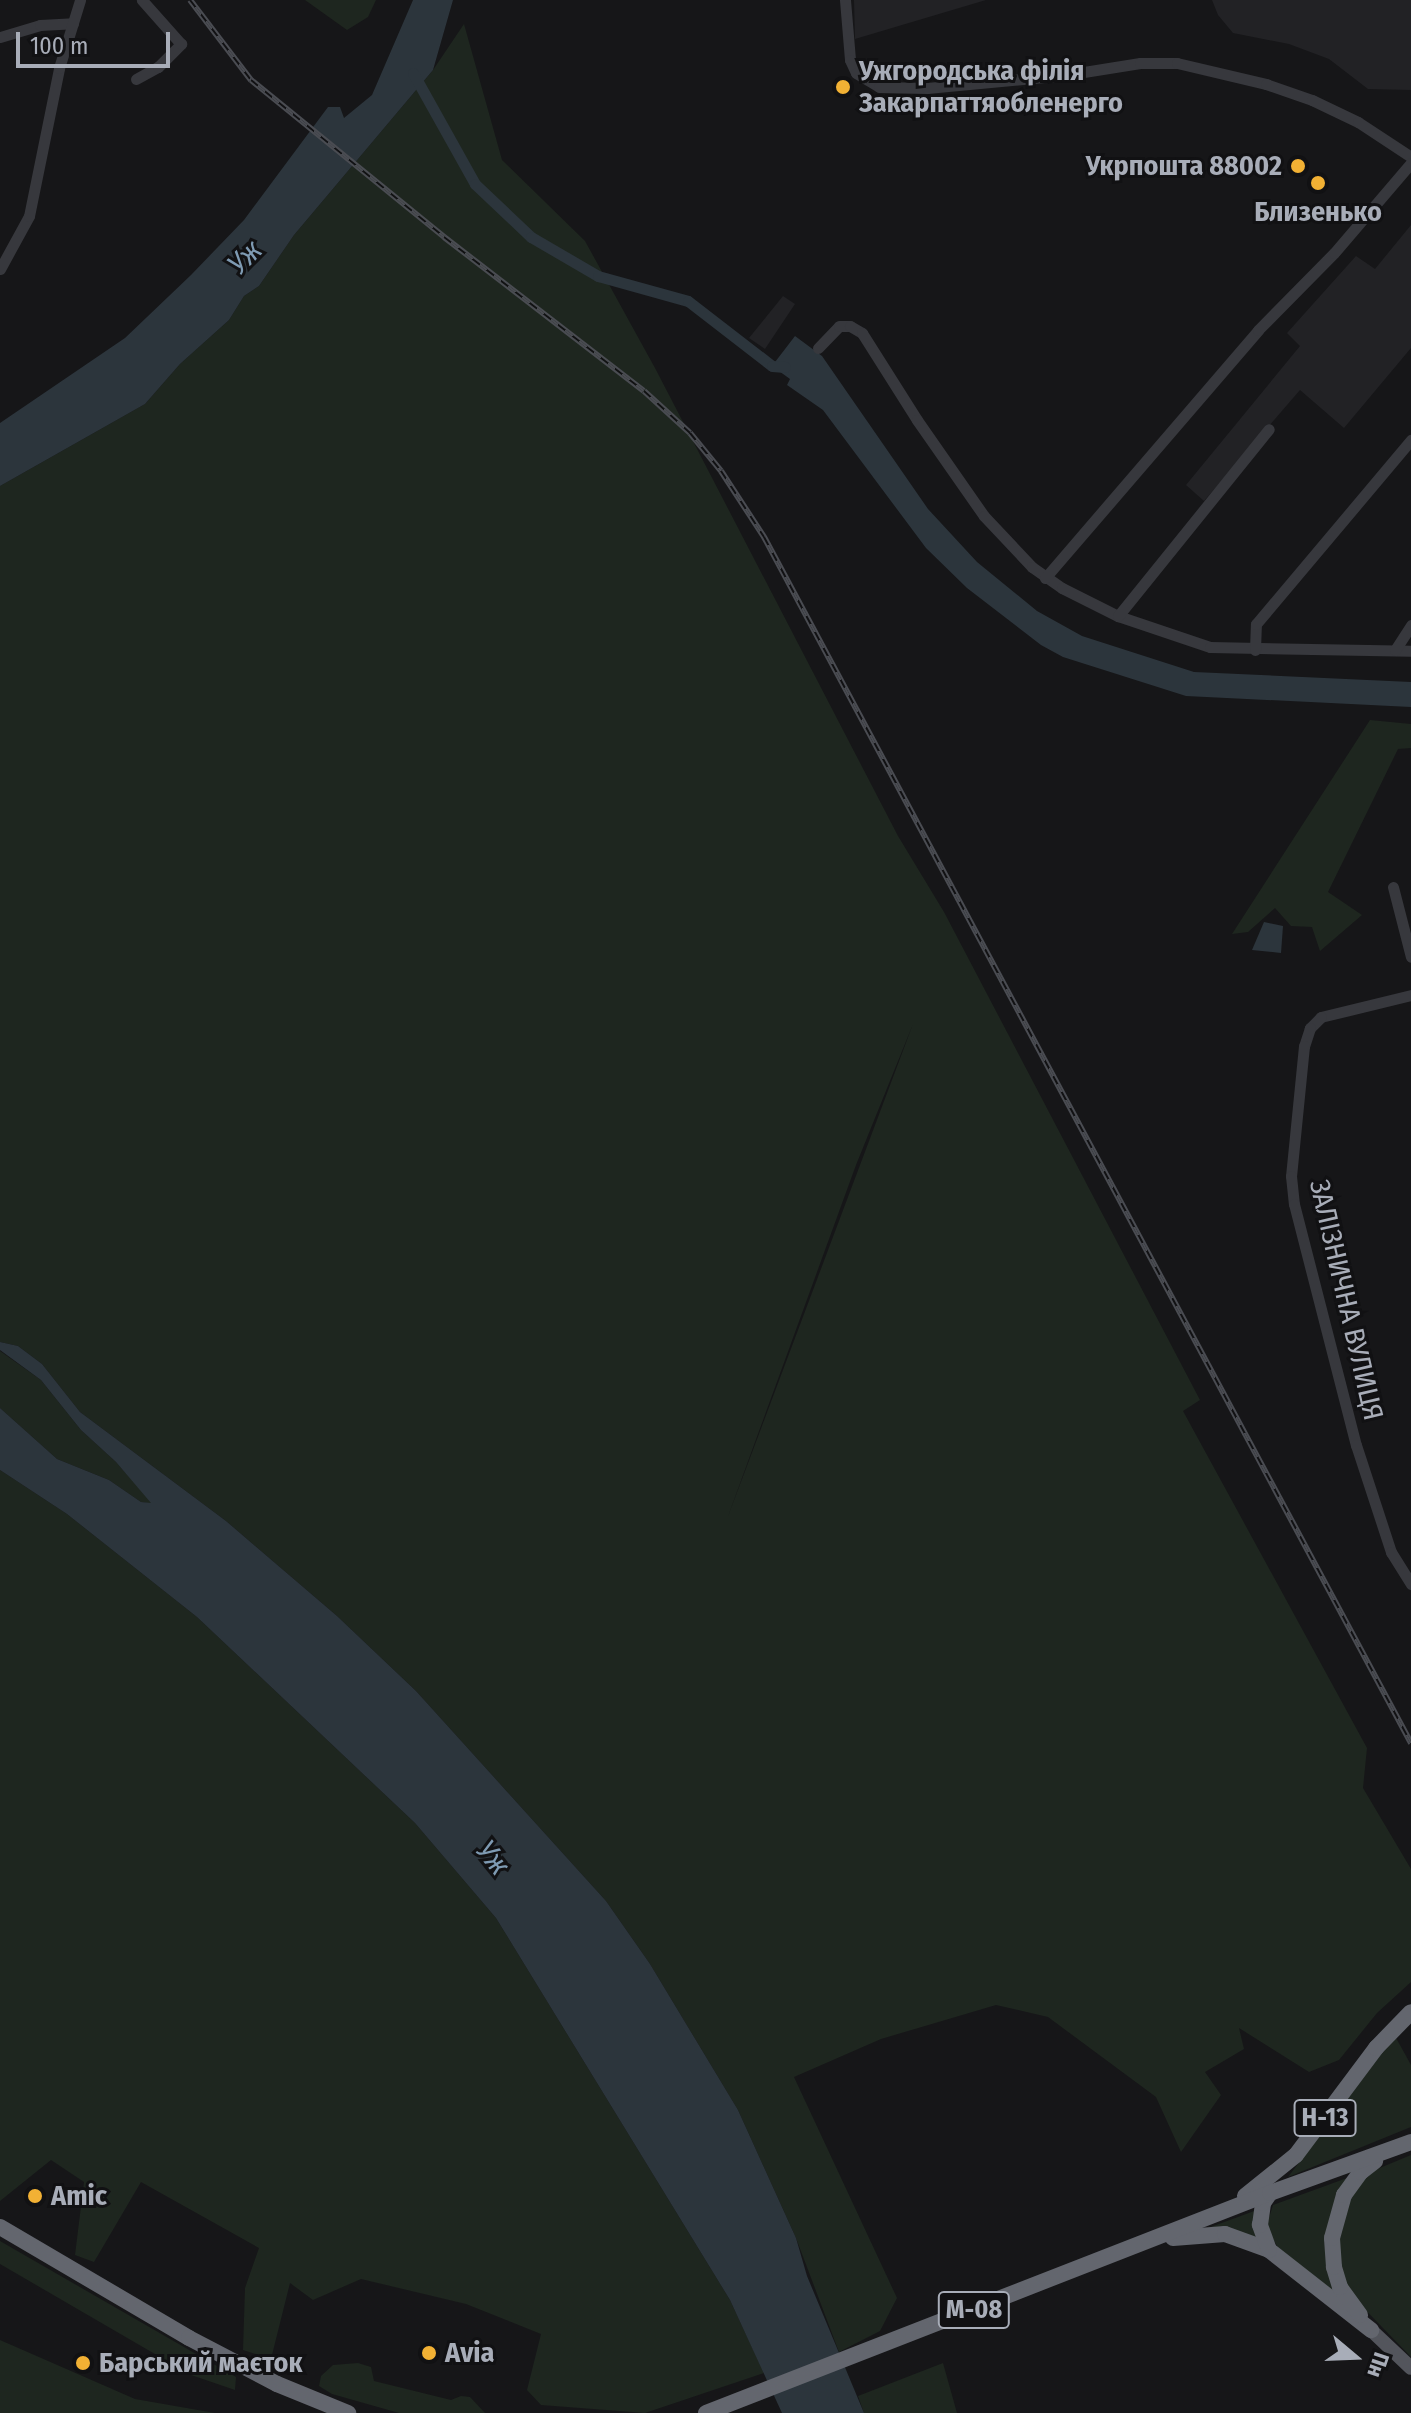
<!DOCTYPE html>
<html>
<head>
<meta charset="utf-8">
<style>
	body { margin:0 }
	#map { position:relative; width:1411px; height:2413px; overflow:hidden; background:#161618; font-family:"Fira Sans Condensed",sans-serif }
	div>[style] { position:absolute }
	.built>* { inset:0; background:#222225 }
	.green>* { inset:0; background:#1e261f }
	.water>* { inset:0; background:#2c353c }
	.canal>* { height:11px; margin:-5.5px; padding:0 5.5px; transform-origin:5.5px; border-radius:5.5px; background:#2c353c }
	.minor>* { height:11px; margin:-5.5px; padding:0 5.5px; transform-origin:5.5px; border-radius:5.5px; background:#37383d }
	.major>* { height:14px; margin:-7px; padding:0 7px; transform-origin:7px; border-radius:7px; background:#53555c }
	.highway>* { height:16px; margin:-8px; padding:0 8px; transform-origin:8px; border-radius:8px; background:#63666e }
	.rail>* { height:6px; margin-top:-3px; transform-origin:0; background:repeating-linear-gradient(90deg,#111113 0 9px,#4a4c52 0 18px); box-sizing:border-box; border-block:2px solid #4a4c52 }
	.dots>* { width:22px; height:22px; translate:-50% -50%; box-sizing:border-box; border:4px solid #111113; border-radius:50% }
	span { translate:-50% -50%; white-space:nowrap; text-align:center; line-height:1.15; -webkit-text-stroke:6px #111113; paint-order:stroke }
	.shield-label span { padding:2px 6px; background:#111113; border:2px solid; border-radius:6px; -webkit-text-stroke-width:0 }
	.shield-label { font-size:26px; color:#a8adb8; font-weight:700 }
	.poi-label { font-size:28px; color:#a8adb8; font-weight:700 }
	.left { translate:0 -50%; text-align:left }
	.right { translate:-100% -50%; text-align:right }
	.street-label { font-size:28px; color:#a8adb8 }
	.water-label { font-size:30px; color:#7f9bb3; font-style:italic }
	.north { position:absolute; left:1315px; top:2317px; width:80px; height:80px; -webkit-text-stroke:6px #111113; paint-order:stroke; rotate:109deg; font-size:22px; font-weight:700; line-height:32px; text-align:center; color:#a8adb8 }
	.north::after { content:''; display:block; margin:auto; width:28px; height:36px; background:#a8adb8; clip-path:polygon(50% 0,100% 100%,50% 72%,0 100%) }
	.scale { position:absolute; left:16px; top:32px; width:154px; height:36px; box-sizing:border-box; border:4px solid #a8adb8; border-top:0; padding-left:10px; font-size:24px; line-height:28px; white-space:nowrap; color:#a8adb8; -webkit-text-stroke:6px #111113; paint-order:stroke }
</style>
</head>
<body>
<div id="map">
	<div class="built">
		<div style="clip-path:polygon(854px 0,986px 0,855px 39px)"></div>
		<div style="clip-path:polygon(1212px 0,1411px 0,1411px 90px,1368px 89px,1329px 59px,1289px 44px,1233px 33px,1218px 15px)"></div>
		<div style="clip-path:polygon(1411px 225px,1411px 348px,1344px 428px,1300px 390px,1204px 501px,1186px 485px,1300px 346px,1287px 333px,1356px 256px,1375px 269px)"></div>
		<div style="clip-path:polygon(783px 296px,795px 304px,765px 349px,749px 338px)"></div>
	</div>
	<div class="green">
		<div style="clip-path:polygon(305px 0,376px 0,368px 17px,347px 30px)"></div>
		<div style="clip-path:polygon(evenodd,464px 24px,502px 160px,585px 241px,655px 368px,898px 836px,944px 912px,1200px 1400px,1183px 1411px,1367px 1748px,1363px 1788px,1411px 1869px,1411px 1982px,1377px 2013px,1339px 2060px,1309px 2072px,1239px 2028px,1244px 2049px,1205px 2072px,1221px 2095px,1181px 2152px,1156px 2097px,1048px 2017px,996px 2005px,881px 2039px,794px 2077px,897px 2298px,880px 2331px,839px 2352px,796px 2238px,738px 2110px,650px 1964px,606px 1901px,416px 1691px,337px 1616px,226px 1521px,80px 1412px,42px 1364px,18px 1346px,0 1342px,0 486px,145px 404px,180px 364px,229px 320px,244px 296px,259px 286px,294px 235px,433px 70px,464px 24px,913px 1024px,727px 1519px,856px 1165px,913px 1024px)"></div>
		<div style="clip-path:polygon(1370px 720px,1411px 724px,1411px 748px,1398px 749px,1328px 892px,1362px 915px,1320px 951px,1312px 927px,1291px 926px,1275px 908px,1248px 932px,1232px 934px)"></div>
		<div style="clip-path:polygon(0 1351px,41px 1380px,81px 1430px,116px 1462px,153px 1504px,141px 1502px,109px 1480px,57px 1459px,0 1408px)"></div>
		<div style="clip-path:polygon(0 1470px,67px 1514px,197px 1617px,415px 1823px,496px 1918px,730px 2300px,764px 2373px,645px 2413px,541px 2405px,527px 2390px,541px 2334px,466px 2304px,361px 2279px,313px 2300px,290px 2283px,271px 2359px,243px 2350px,245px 2288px,259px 2248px,141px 2182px,94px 2262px,75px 2255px,84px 2182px,51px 2160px,0 2201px)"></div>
		<div style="clip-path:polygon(1395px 2036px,1411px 2065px,1411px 2127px,1288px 2177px)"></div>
		<div style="clip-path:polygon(1411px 2155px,1411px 2357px,1352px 2296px,1340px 2274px,1337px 2252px,1342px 2215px,1356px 2185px,1375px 2170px)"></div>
		<div style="clip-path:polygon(1347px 2178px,1343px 2186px,1336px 2293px,1279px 2249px,1268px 2231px,1268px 2221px,1273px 2205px)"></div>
		<div style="clip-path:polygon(1257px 2210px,1260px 2241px,1208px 2228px)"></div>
		<div style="clip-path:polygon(0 2241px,236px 2377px,235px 2390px,191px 2375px,0 2264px)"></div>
		<div style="clip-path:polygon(0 2340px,135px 2399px,215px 2413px,0 2413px)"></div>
		<div style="clip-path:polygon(358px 2363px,371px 2367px,374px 2381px,451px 2400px,461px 2396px,470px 2397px,485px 2413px,399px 2413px,332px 2394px,319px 2386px,321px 2376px,333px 2365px)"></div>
		<div style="clip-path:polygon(943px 2363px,957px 2413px,864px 2413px,858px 2396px)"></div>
	</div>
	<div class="water">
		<div style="clip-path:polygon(413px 0,453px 0,433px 70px,294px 235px,259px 286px,244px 296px,229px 320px,180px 364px,145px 404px,0 486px,0 423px,125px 338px,191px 275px,244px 220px,328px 107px,340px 107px,344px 118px,372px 95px)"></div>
		<div style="clip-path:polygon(795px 336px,822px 356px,928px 509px,977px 562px,1037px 611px,1082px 636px,1194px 672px,1411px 682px,1411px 707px,1186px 696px,1063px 657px,1041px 645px,967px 588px,926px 548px,823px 410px,787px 385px,790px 379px,772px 366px)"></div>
		<div style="clip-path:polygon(1264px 922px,1283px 926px,1281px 953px,1252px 950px)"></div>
		<div style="clip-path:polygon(0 1342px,18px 1346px,42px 1364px,80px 1412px,226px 1521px,337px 1616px,416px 1691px,606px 1901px,650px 1964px,738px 2110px,796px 2238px,807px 2276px,864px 2413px,782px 2413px,730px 2300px,496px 1918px,415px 1823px,197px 1617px,67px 1514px,0 1470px,0 1408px,57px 1459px,109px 1480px,141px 1502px,151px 1503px,116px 1462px,81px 1430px,41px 1380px,0 1350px)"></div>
	</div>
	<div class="canal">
		<div style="left:413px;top:73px;width:127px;rotate:60.8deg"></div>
		<div style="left:475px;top:184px;width:77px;rotate:43.4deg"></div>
		<div style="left:531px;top:237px;width:78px;rotate:30.2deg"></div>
		<div style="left:598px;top:276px;width:93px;rotate:15.5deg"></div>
		<div style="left:688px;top:301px;width:106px;rotate:37.7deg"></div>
		<div style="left:772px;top:366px;width:13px;rotate:4deg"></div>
	</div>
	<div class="minor">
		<div style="left:845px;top:0;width:60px;rotate:85.2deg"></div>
		<div style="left:850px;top:60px;width:14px;rotate:65deg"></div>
		<div style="left:856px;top:73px;width:27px;rotate:31deg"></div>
		<div style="left:879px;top:87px;width:48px;rotate:1.2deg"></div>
		<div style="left:927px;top:88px;width:139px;rotate:-5.4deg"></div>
		<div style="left:1065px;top:75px;width:76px;rotate:-9.1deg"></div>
		<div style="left:1140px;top:63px;width:37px"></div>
		<div style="left:1177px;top:63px;width:91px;rotate:13.3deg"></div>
		<div style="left:1266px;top:84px;width:49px;rotate:19.2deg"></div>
		<div style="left:1312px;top:100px;width:51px;rotate:25.6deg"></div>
		<div style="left:1358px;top:122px;width:64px;rotate:33.4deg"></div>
		<div style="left:0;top:37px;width:42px;rotate:-16.7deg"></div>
		<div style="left:40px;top:25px;width:33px;rotate:-3deg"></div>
		<div style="left:136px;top:79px;width:25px;rotate:-29deg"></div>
		<div style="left:158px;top:67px;width:33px;rotate:-45deg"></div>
		<div style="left:181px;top:44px;width:59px;rotate:-131.6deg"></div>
		<div style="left:0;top:269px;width:60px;rotate:-61.3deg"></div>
		<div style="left:29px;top:216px;width:151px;rotate:-78.5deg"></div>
		<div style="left:59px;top:68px;width:71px;rotate:-72.8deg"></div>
		<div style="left:818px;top:348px;width:30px;rotate:-46deg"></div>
		<div style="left:839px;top:326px;width:11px"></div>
		<div style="left:850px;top:326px;width:14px;rotate:30deg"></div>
		<div style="left:862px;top:333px;width:103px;rotate:57.7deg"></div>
		<div style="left:917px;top:420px;width:117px;rotate:55.1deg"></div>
		<div style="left:984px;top:516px;width:70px;rotate:46.7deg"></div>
		<div style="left:1032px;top:567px;width:37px;rotate:35deg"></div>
		<div style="left:1062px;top:588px;width:63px;rotate:26.6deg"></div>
		<div style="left:1118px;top:616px;width:97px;rotate:18.6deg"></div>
		<div style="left:1210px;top:647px;width:201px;rotate:1.1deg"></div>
		<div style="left:1045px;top:578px;width:327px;rotate:-49.3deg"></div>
		<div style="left:1258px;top:330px;width:108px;rotate:-45.4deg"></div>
		<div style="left:1334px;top:253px;width:118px;rotate:-49.5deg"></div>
		<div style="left:1118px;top:616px;width:240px;rotate:-51.1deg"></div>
		<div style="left:1255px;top:650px;width:26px;rotate:-88deg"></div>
		<div style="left:1256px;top:624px;width:241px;rotate:-49.9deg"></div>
		<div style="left:1395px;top:650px;width:30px;rotate:-57deg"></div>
		<div style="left:1393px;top:887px;width:72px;rotate:75.6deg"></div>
		<div style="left:1411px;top:995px;width:93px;rotate:166.3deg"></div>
		<div style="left:1321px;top:1017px;width:16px;rotate:135deg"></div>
		<div style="left:1310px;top:1028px;width:19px;rotate:108deg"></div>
		<div style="left:1304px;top:1046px;width:131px;rotate:95.7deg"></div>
		<div style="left:1291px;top:1176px;width:28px;rotate:84deg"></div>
		<div style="left:1294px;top:1204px;width:249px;rotate:75.6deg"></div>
		<div style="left:1356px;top:1445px;width:113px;rotate:71.9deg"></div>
		<div style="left:1391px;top:1552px;width:38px;rotate:58deg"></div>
	</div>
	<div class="major">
		<div style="left:1371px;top:2330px;width:55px;rotate:43.5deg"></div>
	</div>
	<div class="highway">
		<div style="left:1245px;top:2196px;width:65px;rotate:-38.8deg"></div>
		<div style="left:1296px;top:2155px;width:134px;rotate:-53.2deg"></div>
		<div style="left:1376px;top:2048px;width:50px;rotate:-45.8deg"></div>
		<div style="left:0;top:2227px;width:219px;rotate:30.4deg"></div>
		<div style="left:189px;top:2338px;width:99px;rotate:27.6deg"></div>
		<div style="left:277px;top:2384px;width:77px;rotate:22.2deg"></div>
		<div style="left:1173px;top:2238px;width:52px;rotate:-4.4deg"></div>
		<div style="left:1225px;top:2234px;width:47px;rotate:20deg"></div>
		<div style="left:1269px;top:2250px;width:130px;rotate:38.1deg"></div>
		<div style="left:1269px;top:2250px;width:27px;rotate:-110deg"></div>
		<div style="left:1260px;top:2225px;width:22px;rotate:-82deg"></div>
		<div style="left:1263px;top:2203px;width:12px;rotate:-55deg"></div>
		<div style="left:1360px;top:2315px;width:34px;rotate:-126deg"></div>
		<div style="left:1340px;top:2287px;width:21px;rotate:-107deg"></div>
		<div style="left:1334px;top:2267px;width:29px;rotate:-94deg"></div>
		<div style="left:1332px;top:2238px;width:45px;rotate:-74.4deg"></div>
		<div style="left:1344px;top:2195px;width:29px;rotate:-54deg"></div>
		<div style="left:1361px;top:2172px;width:18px;rotate:-38deg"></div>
		<div style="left:706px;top:2413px;width:605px;rotate:-21.31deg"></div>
		<div style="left:1270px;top:2193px;width:150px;rotate:-19.9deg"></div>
	</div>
	<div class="rail">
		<div style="left:190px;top:0;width:101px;rotate:52.7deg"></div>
		<div style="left:251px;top:80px;width:249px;rotate:39.1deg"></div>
		<div style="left:444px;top:237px;width:252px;rotate:37.6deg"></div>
		<div style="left:644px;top:391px;width:62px;rotate:42.4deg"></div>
		<div style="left:690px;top:433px;width:49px;rotate:50.8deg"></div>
		<div style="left:721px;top:471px;width:79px;rotate:56.9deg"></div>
		<div style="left:764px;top:537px;width:1369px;rotate:61.79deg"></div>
	</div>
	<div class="dots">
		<div style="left:843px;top:87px;background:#f2b134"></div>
		<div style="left:1298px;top:166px;background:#f2b134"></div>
		<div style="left:1318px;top:183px;background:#f2b134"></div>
		<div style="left:35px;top:2196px;background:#f2b134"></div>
		<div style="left:429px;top:2353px;background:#f2b134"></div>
		<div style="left:83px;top:2363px;background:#f2b134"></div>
	</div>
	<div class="shield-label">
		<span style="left:1325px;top:2118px">Н-13</span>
		<span style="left:974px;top:2310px">М-08</span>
	</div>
	<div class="poi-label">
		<span class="left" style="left:859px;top:87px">Ужгородська філія<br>Закарпаттяобленерго</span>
		<span class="right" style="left:1282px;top:166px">Укрпошта 88002</span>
		<span style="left:1318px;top:212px">Близенько</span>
		<span class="left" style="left:51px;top:2196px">Amic</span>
		<span class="left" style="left:445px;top:2353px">Avia</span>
		<span class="left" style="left:99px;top:2363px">Барський маєток</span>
	</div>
	<div class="street-label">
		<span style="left:1346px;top:1300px;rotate:77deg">ЗАЛІЗНИЧНА ВУЛИЦЯ</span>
	</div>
	<div class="water-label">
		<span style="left:245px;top:257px;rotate:-45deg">Уж</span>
		<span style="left:493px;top:1858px;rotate:51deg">Уж</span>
	</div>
	<div class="north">Пн</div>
	<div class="scale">100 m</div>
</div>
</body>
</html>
